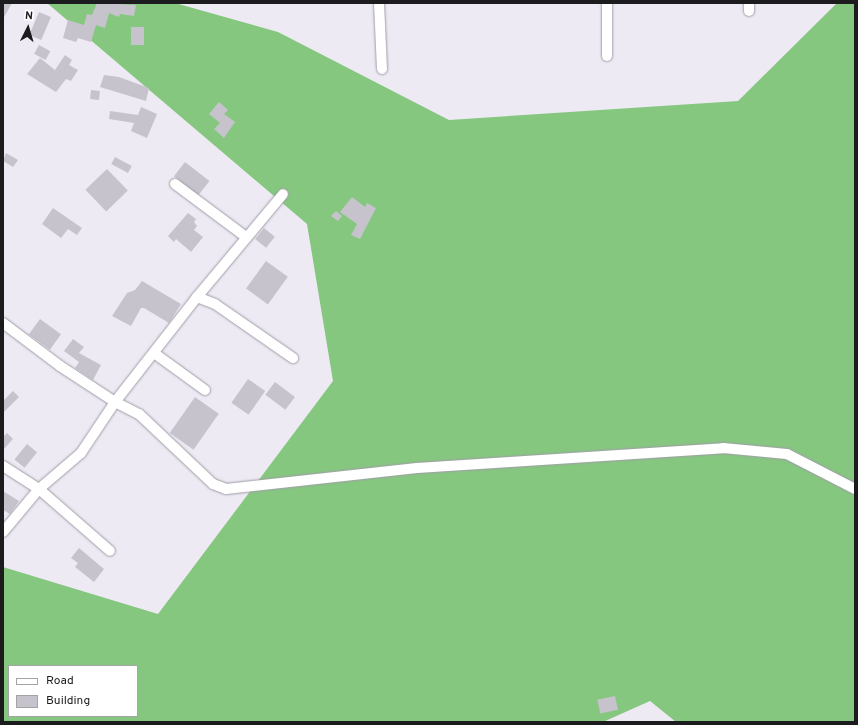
<!DOCTYPE html>
<html>
<head>
<meta charset="utf-8">
<style>
	body { margin:0 }
	#map { position:relative; width:858px; height:725px; overflow:hidden; background:#eeeaf4; font-family:Overpass,sans-serif }
	div>[style] { position:absolute }
	.forest>* { inset:0; background:#86c780 }
	.building>* { inset:0; background:#c7c3cd; transform-origin:0 0 }
	.roads { filter:drop-shadow(0 0 1px #a19da7) drop-shadow(0 0 1px #a19da7) }
	.minor>* { height:10px; margin:-5px; padding:0 5px; transform-origin:5px; border-radius:5px; background:#fff }
	span { translate:-50% -50%; white-space:nowrap; text-align:center; line-height:1.15; -webkit-text-stroke:3px #fff; paint-order:stroke }
	.frame { position:absolute; inset:0; border:4px solid #1c1b1e; pointer-events:none }
	.legend { position:absolute; left:8px; top:665px; width:130px; height:52px; box-sizing:border-box; background:#fff; border:1px solid #a4a4a5; margin:0; padding:5px 7px; list-style:none; font-size:12px; color:#1c1b1e }
	.legend li { display:flex; align-items:center; gap:8px; height:20px }
	.legend b { width:20px; border:1px solid #a4a4a5 }
	.north { position:absolute; left:8px; top:8px; width:40px; height:40px; -webkit-text-stroke:3px #fff; paint-order:stroke; rotate:5deg; font-size:11px; font-weight:700; line-height:16px; text-align:center; color:#1c1b1e }
	.north::after { content:''; display:block; margin:auto; width:14px; height:18px; background:#1c1b1e; clip-path:polygon(50% 0,100% 100%,50% 72%,0 100%) }
</style>
</head>
<body>
<div id="map">
	<div class="forest">
		<div style="clip-path:polygon(evenodd,47px 3px,175px 3px,278px 32px,449px 120px,738px 101px,837px 3px,855px 3px,855px 722px,676px 722px,650px 701px,603px 722px,3px 722px,3px 567px,158px 614px,333px 381px,307px 224px,47px 3px,9px 666px,137px 666px,137px 716px,9px 716px,9px 666px)"></div>
	</div>
	<div class="building">
		<div style="clip-path:polygon(3px 3px,12px 3px,3px 19px)"></div>
		<div style="clip-path:polygon(97px 3px,136px 5px,134px 16px,120px 14px,119px 17px,109px 13px,105px 28px,96px 25px,91px 42px,78px 38px,76px 42px,63px 38px,68px 20px,84px 25px,87px 14px,92px 15px)"></div>
		<div style="left:39px;top:12px;width:13px;height:25px;rotate:23deg"></div>
		<div style="left:131px;top:27px;width:13px;height:18px"></div>
		<div style="left:39px;top:45px;width:13px;height:10px;rotate:29deg"></div>
		<div style="clip-path:polygon(65px 55px,72px 60px,69px 65px,78px 70px,71px 81px,66px 79px,56px 92px,27px 74px,40px 58px,55px 70px)"></div>
		<div style="clip-path:polygon(104px 75px,119px 77px,149px 88px,146px 101px,100px 87px)"></div>
		<div style="left:91px;top:90px;width:9px;height:9px;rotate:6deg"></div>
		<div style="clip-path:polygon(219px 102px,228px 110px,224px 114px,235px 122px,224px 138px,214px 129px,220px 123px,209px 114px)"></div>
		<div style="clip-path:polygon(141px 107px,157px 114px,147px 138px,131px 131px,134px 123px,109px 119px,110px 111px,138px 115px)"></div>
		<div style="clip-path:polygon(6px 153px,18px 160px,13px 167px,3px 161px)"></div>
		<div style="left:115px;top:157px;width:19px;height:8px;rotate:28deg"></div>
		<div style="left:185px;top:162px;width:31px;height:18px;rotate:38deg"></div>
		<div style="left:107px;top:169px;width:30px;height:30px;rotate:46deg"></div>
		<div style="clip-path:polygon(352px 197px,365px 207px,367px 203px,376px 208px,360px 239px,351px 235px,357px 224px,340px 212px)"></div>
		<div style="clip-path:polygon(53px 208px,82px 228px,77px 235px,68px 229px,61px 238px,42px 224px)"></div>
		<div style="clip-path:polygon(336px 211px,342px 216px,338px 221px,331px 216px)"></div>
		<div style="clip-path:polygon(188px 213px,196px 219px,194px 222px,197px 226px,194px 230px,203px 237px,191px 252px,176px 239px,174px 242px,168px 236px)"></div>
		<div style="left:264px;top:228px;width:14px;height:14px;rotate:39deg"></div>
		<div style="left:266px;top:261px;width:27px;height:34px;rotate:36deg"></div>
		<div style="clip-path:polygon(142px 281px,181px 304px,169px 323px,144px 308px,141px 308px,131px 326px,112px 316px,127px 293px,135px 290px)"></div>
		<div style="left:40px;top:319px;width:26px;height:19px;rotate:36deg"></div>
		<div style="clip-path:polygon(73px 339px,84px 347px,79px 353px,101px 365px,93px 380px,75px 368px,79px 362px,64px 351px)"></div>
		<div style="left:248px;top:379px;width:21px;height:29px;rotate:35deg"></div>
		<div style="left:275px;top:382px;width:25px;height:16px;rotate:37deg"></div>
		<div style="clip-path:polygon(13px 391px,19px 397px,3px 413px,3px 401px)"></div>
		<div style="left:195px;top:397px;width:29px;height:44px;rotate:35deg"></div>
		<div style="clip-path:polygon(7px 433px,13px 439px,3px 450px,3px 437px)"></div>
		<div style="left:27px;top:444px;width:13px;height:20px;rotate:39deg"></div>
		<div style="clip-path:polygon(3px 491px,19px 501px,10px 514px,3px 510px)"></div>
		<div style="clip-path:polygon(79px 548px,104px 569px,94px 582px,75px 567px,78px 563px,71px 558px)"></div>
		<div style="left:615px;top:696px;width:14px;height:18px;rotate:78deg"></div>
	</div>
	<div class="roads">
		<div class="minor">
			<div style="left:379px;top:3px;width:66px;rotate:87.4deg"></div>
			<div style="left:607px;top:3px;width:53px;rotate:90deg"></div>
			<div style="left:749px;top:11px;width:8px;rotate:-90deg"></div>
			<div style="left:175px;top:184px;width:89px;rotate:36.7deg"></div>
			<div style="left:197px;top:297px;width:19px;rotate:21deg"></div>
			<div style="left:215px;top:304px;width:95px;rotate:34.7deg"></div>
			<div style="left:3px;top:323px;width:71px;rotate:37deg"></div>
			<div style="left:60px;top:366px;width:66px;rotate:33.2deg"></div>
			<div style="left:115px;top:402px;width:27px;rotate:27deg"></div>
			<div style="left:139px;top:414px;width:102px;rotate:43.4deg"></div>
			<div style="left:213px;top:484px;width:14px;rotate:21deg"></div>
			<div style="left:226px;top:489px;width:192px;rotate:-6.3deg"></div>
			<div style="left:417px;top:468px;width:307px;rotate:-3.7deg"></div>
			<div style="left:723px;top:448px;width:64px;rotate:5.4deg"></div>
			<div style="left:787px;top:454px;width:76px;rotate:27.2deg"></div>
			<div style="left:154px;top:353px;width:63px;rotate:36deg"></div>
			<div style="left:3px;top:466px;width:43px;rotate:32.6deg"></div>
			<div style="left:39px;top:489px;width:94px;rotate:41.1deg"></div>
			<div style="left:3px;top:532px;width:56px;rotate:-50.1deg"></div>
			<div style="left:39px;top:489px;width:55px;rotate:-40.6deg"></div>
			<div style="left:81px;top:453px;width:61px;rotate:-56.3deg"></div>
			<div style="left:115px;top:402px;width:133px;rotate:-52deg"></div>
			<div style="left:197px;top:297px;width:134px;rotate:-50.1deg"></div>
		</div>
	</div>
	<div class="frame"></div>
	<ul class="legend">
	<li><b style="height:5px;background:#fff"></b>Road</li>
	<li><b style="height:11px;background:#c7c3cd"></b>Building</li>
	</ul>
	<div class="north">N</div>
</div>
</body>
</html>
